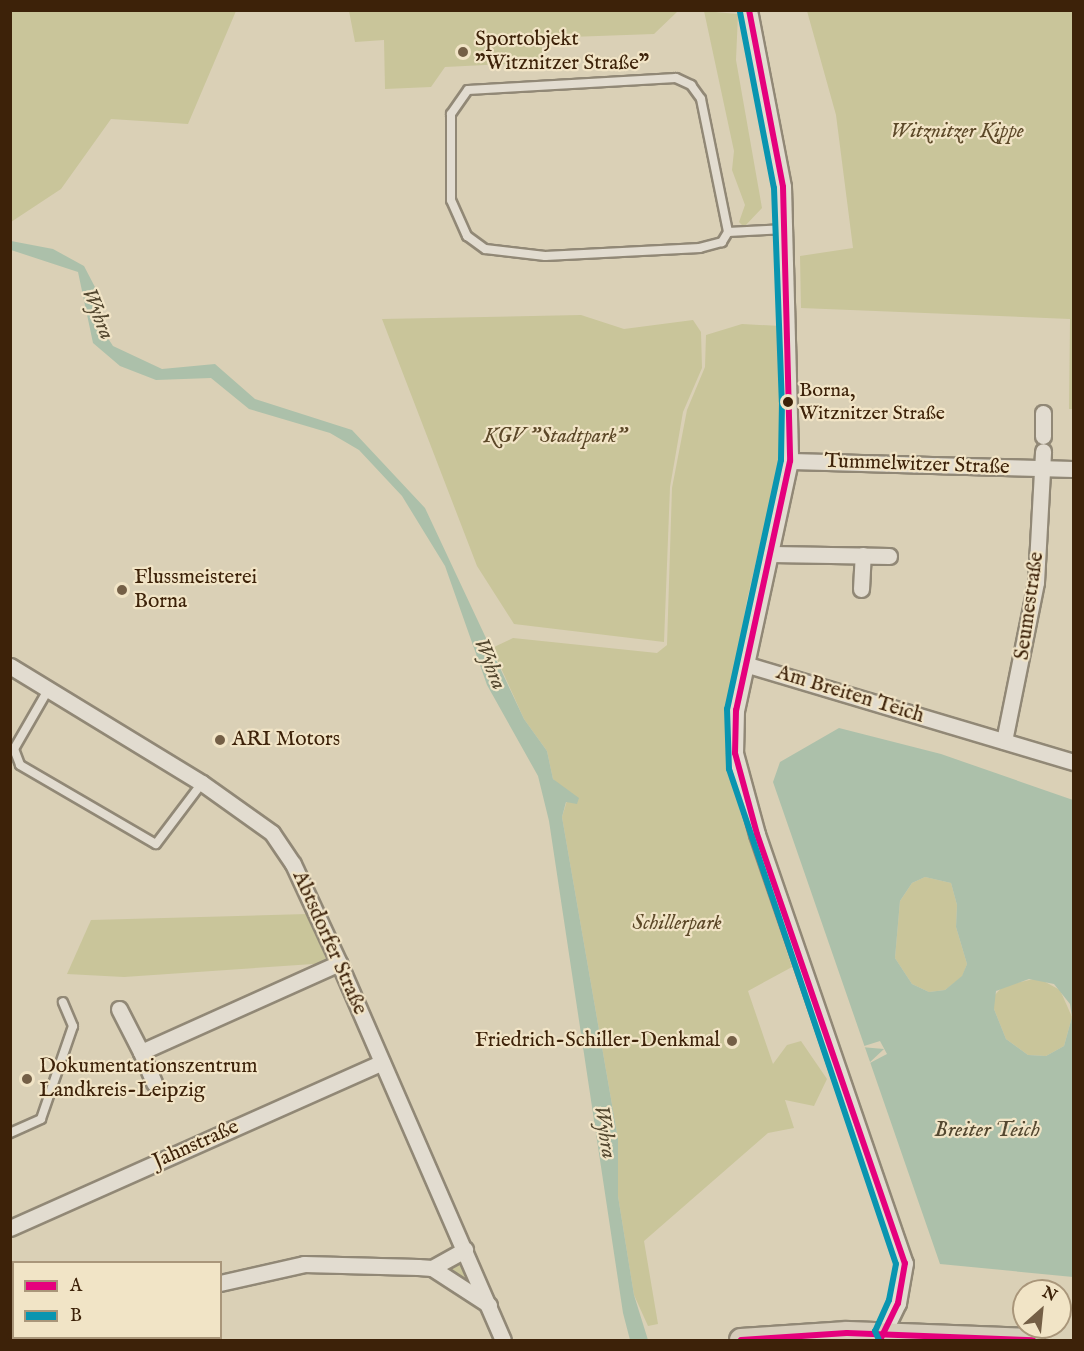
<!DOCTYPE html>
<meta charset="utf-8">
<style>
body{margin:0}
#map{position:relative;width:1084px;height:1351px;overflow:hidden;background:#dad0b6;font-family:"IM FELL English",serif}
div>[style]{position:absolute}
.green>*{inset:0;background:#c9c59a}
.water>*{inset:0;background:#acc0aa}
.pier>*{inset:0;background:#dad0b6}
.roads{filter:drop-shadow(2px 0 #918876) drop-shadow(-2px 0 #918876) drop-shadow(0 2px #918876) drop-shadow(0 -2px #918876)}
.lane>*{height:8px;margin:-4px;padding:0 4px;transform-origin:4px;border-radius:4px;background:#e2dcd0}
.street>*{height:15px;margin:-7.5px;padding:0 7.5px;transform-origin:7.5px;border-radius:7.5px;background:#e2dcd0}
.primary>*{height:22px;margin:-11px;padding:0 11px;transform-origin:11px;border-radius:11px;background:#d6cdbb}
.bus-1>*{height:6px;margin:-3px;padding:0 3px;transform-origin:3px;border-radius:3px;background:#e5007d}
.bus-2>*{height:6px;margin:-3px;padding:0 3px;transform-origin:3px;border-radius:3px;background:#0995b0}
.dots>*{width:16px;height:16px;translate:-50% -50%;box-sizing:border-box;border:3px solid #f1e4c6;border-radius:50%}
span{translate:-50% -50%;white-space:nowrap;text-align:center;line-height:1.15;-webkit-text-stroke:4.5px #f1e4c6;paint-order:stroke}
.bus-label{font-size:20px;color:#3d2209}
.left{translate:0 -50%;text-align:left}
.poi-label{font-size:21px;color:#3d2209}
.right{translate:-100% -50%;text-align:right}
.park-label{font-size:21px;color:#5c4828;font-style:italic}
.street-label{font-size:21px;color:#3d2209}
.water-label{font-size:22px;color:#544830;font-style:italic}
.frame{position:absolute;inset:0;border:12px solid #3d2209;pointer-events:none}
.legend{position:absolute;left:12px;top:1261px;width:210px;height:78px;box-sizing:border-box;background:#f1e4c6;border:2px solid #a9967a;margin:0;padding:8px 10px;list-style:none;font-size:18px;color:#3d2209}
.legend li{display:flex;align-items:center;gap:12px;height:30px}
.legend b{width:30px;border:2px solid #a9967a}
.north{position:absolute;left:1012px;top:1279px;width:60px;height:60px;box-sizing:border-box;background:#f1e4c6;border:2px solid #a9967a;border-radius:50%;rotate:27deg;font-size:16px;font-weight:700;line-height:24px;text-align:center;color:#3d2209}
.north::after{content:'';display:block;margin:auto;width:21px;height:27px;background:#745f46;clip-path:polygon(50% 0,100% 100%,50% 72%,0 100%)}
</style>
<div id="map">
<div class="green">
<i style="clip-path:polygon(11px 10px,236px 10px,236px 11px,188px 124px,111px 119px,61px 189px,11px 222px)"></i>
<i style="clip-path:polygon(349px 11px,349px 10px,678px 11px,654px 34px,542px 38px,542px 62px,445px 67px,431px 87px,385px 89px,384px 40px,355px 42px)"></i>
<i style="clip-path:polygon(704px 11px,738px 14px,736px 60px,762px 208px,744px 227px,739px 222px,745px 205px,732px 170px,734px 151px)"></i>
<i style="clip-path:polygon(807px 11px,1073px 11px,1073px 409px,1069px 409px,1070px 319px,801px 308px,800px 256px,853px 248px,836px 115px)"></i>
<i style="clip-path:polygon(581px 315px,624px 329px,693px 320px,701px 332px,702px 368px,683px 412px,670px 487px,664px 642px,514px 624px,477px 566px,382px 319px)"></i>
<i style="clip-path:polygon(742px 324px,781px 326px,785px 437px,747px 600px,727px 720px,740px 811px,792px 967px,748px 991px,773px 1064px,787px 1045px,801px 1041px,827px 1079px,814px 1106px,785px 1100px,794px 1128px,768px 1133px,644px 1241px,658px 1324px,648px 1326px,634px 1295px,618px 1196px,618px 1139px,562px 817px,569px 794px,553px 779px,547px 751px,524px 719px,492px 648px,513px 638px,657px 653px,667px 645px,672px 488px,687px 410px,705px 367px,706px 335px)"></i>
<i style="clip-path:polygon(925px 877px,951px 883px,957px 905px,956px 927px,967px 964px,962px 977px,945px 990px,929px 992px,912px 984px,895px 958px,900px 901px,912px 883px)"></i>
<i style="clip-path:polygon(307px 914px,328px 963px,124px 977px,67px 974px,91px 920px)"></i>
<i style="clip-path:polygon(1038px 978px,1060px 990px,1072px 1017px,1064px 1046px,1046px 1056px,1028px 1055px,1006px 1039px,994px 1009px,994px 996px,1003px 986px)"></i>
<i style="clip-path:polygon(461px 1262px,469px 1281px,468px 1284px,444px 1268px)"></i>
</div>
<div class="water">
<i style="clip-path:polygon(11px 241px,53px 249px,84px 266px,96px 289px,100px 326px,113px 346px,162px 369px,215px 364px,255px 399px,352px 430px,425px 508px,524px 719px,547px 751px,553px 779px,579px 798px,577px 804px,566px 802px,562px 817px,618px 1139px,618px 1196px,634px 1295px,648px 1340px,630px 1340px,623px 1313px,549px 821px,538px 776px,487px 685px,445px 566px,402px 496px,359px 450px,330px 433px,249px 409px,211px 378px,156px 380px,120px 366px,93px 343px,78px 272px,11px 250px)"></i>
<i style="clip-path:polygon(evenodd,839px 728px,941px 754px,1073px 800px,1073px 1277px,940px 1264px,773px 782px,780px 762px,839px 728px,925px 877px,951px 883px,957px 905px,956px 927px,967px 964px,962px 976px,945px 990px,929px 992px,912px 984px,895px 958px,900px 901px,912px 883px,925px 877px,839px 728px,1029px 979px,1054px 984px,1070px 1004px,1072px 1017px,1064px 1046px,1046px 1056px,1028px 1055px,1006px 1039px,994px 1009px,996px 991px,1029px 979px)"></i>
</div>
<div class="pier">
<i style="clip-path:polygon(880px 1041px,887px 1054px,868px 1064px,884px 1049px,861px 1047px)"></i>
</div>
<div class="roads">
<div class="lane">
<i style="left:728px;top:232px;width:12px;rotate:121deg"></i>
<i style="left:722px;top:242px;width:23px;rotate:165deg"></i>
<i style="left:700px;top:248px;width:155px;rotate:177deg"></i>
<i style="left:545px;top:256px;width:60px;rotate:-173.3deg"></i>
<i style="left:485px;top:249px;width:22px;rotate:-144deg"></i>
<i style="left:467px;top:236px;width:39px;rotate:-114deg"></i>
<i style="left:451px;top:200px;width:86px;rotate:-90deg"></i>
<i style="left:451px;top:114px;width:29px;rotate:-55deg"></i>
<i style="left:468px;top:90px;width:208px;rotate:-3.3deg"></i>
<i style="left:676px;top:78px;width:17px;rotate:25deg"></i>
<i style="left:691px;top:85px;width:17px;rotate:54deg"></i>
<i style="left:701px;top:99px;width:136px;rotate:78.5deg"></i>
<i style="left:728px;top:232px;width:58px;rotate:-3deg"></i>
<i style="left:48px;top:690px;width:68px;rotate:120deg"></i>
<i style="left:14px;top:749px;width:17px;rotate:69deg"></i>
<i style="left:20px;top:765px;width:157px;rotate:30.2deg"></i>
<i style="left:156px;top:844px;width:76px;rotate:-53deg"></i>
<i style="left:10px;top:1133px;width:34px;rotate:-24deg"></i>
<i style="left:41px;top:1119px;width:98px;rotate:-71deg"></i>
<i style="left:73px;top:1026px;width:26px;rotate:-113deg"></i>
</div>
<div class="street">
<i style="left:749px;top:10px;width:180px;rotate:79.1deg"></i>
<i style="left:783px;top:187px;width:274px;rotate:88.5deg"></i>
<i style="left:790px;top:461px;width:255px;rotate:102.2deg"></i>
<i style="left:736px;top:710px;width:43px;rotate:91.3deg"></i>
<i style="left:735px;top:753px;width:84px;rotate:74.8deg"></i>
<i style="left:757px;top:834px;width:454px;rotate:71deg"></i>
<i style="left:905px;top:1263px;width:41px;rotate:99.9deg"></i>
<i style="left:898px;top:1303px;width:41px;rotate:115.9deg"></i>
<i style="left:1043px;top:436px;width:23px;rotate:-90deg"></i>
<i style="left:790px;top:461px;width:284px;rotate:1.6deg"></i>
<i style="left:772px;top:554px;width:117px;rotate:1deg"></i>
<i style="left:861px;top:589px;width:34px;rotate:-87deg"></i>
<i style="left:748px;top:665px;width:340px;rotate:16.6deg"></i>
<i style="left:10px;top:666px;width:225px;rotate:31.4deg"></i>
<i style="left:202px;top:783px;width:86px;rotate:35.5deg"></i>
<i style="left:272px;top:833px;width:37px;rotate:56deg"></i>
<i style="left:293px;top:864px;width:109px;rotate:65.1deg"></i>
<i style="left:339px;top:963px;width:411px;rotate:66.5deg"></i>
<i style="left:1004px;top:741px;width:162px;rotate:-78.6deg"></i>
<i style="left:1036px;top:582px;width:131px;rotate:-86.9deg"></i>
<i style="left:119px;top:1009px;width:48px;rotate:62.9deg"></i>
<i style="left:141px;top:1052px;width:217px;rotate:-24.2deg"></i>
<i style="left:141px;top:1052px;width:34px;rotate:67deg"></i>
<i style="left:10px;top:1228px;width:407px;rotate:-24deg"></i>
<i style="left:432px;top:1268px;width:38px;rotate:-29deg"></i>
<i style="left:220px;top:1283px;width:86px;rotate:-12.7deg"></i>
<i style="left:304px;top:1264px;width:114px;rotate:1.5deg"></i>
<i style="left:418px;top:1267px;width:14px;rotate:4deg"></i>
<i style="left:432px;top:1268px;width:68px;rotate:33deg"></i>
<i style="left:90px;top:1340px;width:6px;rotate:-18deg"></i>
</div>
<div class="primary">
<i style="left:741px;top:1340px;width:106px;rotate:-3.8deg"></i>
<i style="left:847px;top:1333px;width:186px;rotate:2.2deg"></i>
</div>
</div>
<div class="bus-1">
<i style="left:749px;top:10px;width:180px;rotate:79.1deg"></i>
<i style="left:783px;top:187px;width:274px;rotate:88.5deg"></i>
<i style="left:790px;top:461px;width:255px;rotate:102.2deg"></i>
<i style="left:736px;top:710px;width:43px;rotate:91.3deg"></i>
<i style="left:735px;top:753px;width:84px;rotate:74.8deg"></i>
<i style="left:757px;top:834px;width:454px;rotate:71deg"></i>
<i style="left:905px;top:1263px;width:41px;rotate:99.9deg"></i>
<i style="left:898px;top:1303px;width:41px;rotate:115.9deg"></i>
<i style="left:741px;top:1340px;width:106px;rotate:-3.8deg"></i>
<i style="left:847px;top:1333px;width:186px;rotate:2.2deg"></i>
</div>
<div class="bus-2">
<i style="left:740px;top:12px;width:179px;rotate:79.1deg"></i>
<i style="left:774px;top:188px;width:214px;rotate:87.9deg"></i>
<i style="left:782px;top:402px;width:58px;rotate:91deg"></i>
<i style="left:781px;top:460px;width:255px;rotate:102.2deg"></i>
<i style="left:727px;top:709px;width:60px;rotate:88.1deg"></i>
<i style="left:729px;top:769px;width:522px;rotate:71.36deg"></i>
<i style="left:896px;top:1264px;width:37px;rotate:101deg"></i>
<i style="left:889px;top:1300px;width:34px;rotate:114deg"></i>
<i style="left:875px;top:1331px;width:10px;rotate:66deg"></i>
</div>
<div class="dots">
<i style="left:463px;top:52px;background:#745f46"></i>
<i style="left:788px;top:402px;background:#3d2209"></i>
<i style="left:122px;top:590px;background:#745f46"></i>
<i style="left:220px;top:740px;background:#745f46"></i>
<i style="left:732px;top:1041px;background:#745f46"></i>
<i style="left:27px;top:1079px;background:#745f46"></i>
</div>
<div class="bus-label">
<span class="left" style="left:799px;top:402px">Borna,<br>Witznitzer Straße</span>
</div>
<div class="poi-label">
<span class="left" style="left:475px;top:52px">Sportobjekt<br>"Witznitzer Straße"</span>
<span class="left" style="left:134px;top:590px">Flussmeisterei<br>Borna</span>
<span class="left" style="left:232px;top:740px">ARI Motors</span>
<span class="right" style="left:720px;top:1041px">Friedrich-Schiller-Denkmal</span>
<span class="left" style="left:39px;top:1079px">Dokumentationszentrum<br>Landkreis-Leipzig</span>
</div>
<div class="park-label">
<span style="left:957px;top:132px">Witznitzer Kippe</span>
<span style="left:555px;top:437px">KGV "Stadtpark"</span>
<span style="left:677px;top:924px">Schillerpark</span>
</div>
<div class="street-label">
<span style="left:917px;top:465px;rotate:2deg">Tummelwitzer Straße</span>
<span style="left:1030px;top:606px;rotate:-82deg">Seumestraße</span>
<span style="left:850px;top:695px;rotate:17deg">Am Breiten Teich</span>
<span style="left:329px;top:943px;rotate:66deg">Abtsdorfer Straße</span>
<span style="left:196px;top:1145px;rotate:-24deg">Jahnstraße</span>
</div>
<div class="water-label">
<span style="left:97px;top:314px;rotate:68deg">Wyhra</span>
<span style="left:489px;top:664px;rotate:68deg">Wyhra</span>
<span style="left:987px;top:1131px">Breiter Teich</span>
<span style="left:604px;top:1132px;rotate:81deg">Wyhra</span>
</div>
<div class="frame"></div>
<ul class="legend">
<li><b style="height:8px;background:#e5007d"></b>A</li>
<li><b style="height:8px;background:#0995b0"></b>B</li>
</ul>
<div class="north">N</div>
</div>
